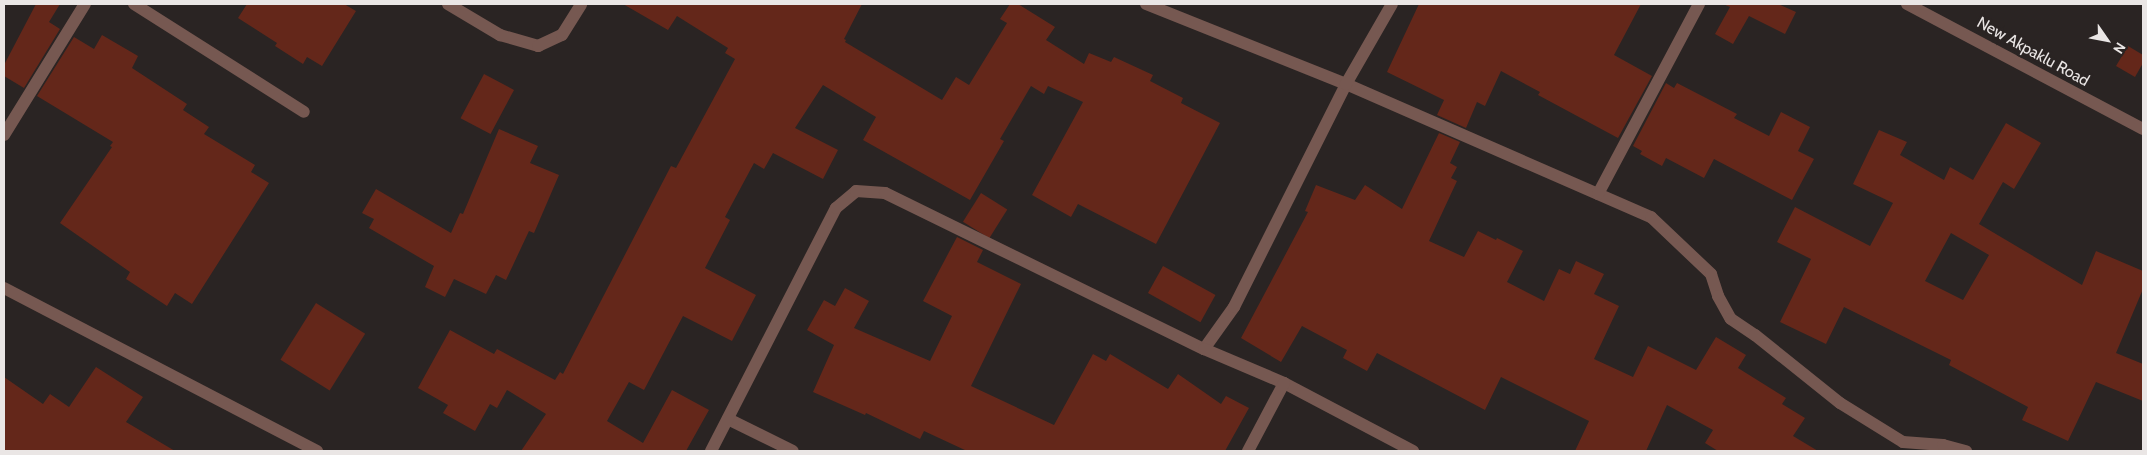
<!DOCTYPE html>
<style>
body{margin:0}
#map{position:relative;width:2147px;height:455px;overflow:hidden;background:#2a2423;font-family:Cabin,sans-serif}
div>[style]{position:absolute}
.building>*{inset:0;background:#64271a;transform-origin:0 0}
.minor>*{height:12px;margin:-6px;padding:0 6px;transform-origin:6px;border-radius:6px;background:#765851}
span{translate:-50% -50%;white-space:nowrap;text-align:center;line-height:1.15;-webkit-text-stroke:4.5px #2a2423;paint-order:stroke}
.street-label{font-size:16px;color:#eae6e5}
.frame{position:absolute;inset:0;border:5px solid #eae6e5;pointer-events:none}
.north{position:absolute;left:2082px;top:15px;width:50px;height:50px;-webkit-text-stroke:4px #2a2423;paint-order:stroke;rotate:123deg;font-size:14px;font-weight:700;line-height:20px;text-align:center;color:#eae6e5}
.north::after{content:'';display:block;margin:auto;width:18px;height:22px;background:#eae6e5;clip-path:polygon(50% 0,100% 100%,50% 72%,0 100%)}
</style>
<div id="map">
<div class="building">
<i style="clip-path:polygon(36px 4px,60px 4px,49px 22px,60px 29px,24px 88px,4px 76px,4px 65px)"></i>
<i style="clip-path:polygon(247px 4px,344px 4px,356px 11px,322px 66px,307px 57px,303px 64px,275px 46px,277px 43px,238px 18px)"></i>
<i style="clip-path:polygon(623px 4px,862px 4px,844px 39px,846px 40px,845px 42px,942px 100px,956px 77px,969px 85px,1007px 23px,1000px 19px,1010px 4px,1018px 4px,1055px 27px,1046px 40px,1084px 64px,1089px 53px,1111px 62px,1114px 57px,1153px 75px,1150px 81px,1183px 98px,1181px 103px,1220px 123px,1156px 244px,1078px 204px,1071px 217px,1032px 195px,1083px 102px,1048px 86px,1044px 94px,1031px 86px,1000px 139px,1004px 141px,970px 200px,863px 140px,876px 117px,823px 85px,795px 128px,838px 150px,823px 179px,773px 153px,764px 169px,754px 163px,725px 217px,730px 220px,705px 268px,756px 295px,732px 341px,683px 316px,644px 390px,629px 382px,607px 421px,643px 443px,672px 390px,709px 410px,686px 451px,521px 451px,546px 414px,507px 390px,497px 408px,490px 404px,475px 431px,443px 413px,448px 405px,418px 388px,450px 330px,494px 354px,497px 349px,555px 380px,560px 372px,563px 374px,671px 166px,676px 168px,735px 59px,725px 53px,728px 48px,677px 16px,668px 30px)"></i>
<i style="clip-path:polygon(1419px 4px,1641px 4px,1614px 55px,1652px 76px,1618px 138px,1538px 95px,1540px 92px,1501px 71px,1485px 106px,1477px 102px,1466px 128px,1437px 115px,1444px 100px,1387px 72px)"></i>
<i style="clip-path:polygon(1723px 4px,1778px 4px,1796px 12px,1785px 34px,1749px 16px,1733px 44px,1715px 34px,1730px 7px)"></i>
<i style="clip-path:polygon(102px 35px,138px 56px,132px 68px,187px 104px,183px 110px,209px 127px,204px 134px,255px 165px,251px 172px,269px 183px,192px 304px,175px 293px,167px 306px,126px 279px,130px 272px,60px 223px,112px 147px,110px 146px,113px 142px,37px 96px,74px 37px,94px 49px)"></i>
<i style="clip-path:polygon(2128px 46px,2143px 55px,2143px 63px,2135px 77px,2116px 66px)"></i>
<i style="left:484px;top:74px;width:34px;height:50px;rotate:28deg"></i>
<i style="clip-path:polygon(1666px 83px,1674px 88px,1677px 83px,1737px 114px,1734px 118px,1769px 136px,1781px 112px,1810px 127px,1798px 151px,1814px 159px,1792px 200px,1714px 159px,1704px 178px,1666px 158px,1662px 166px,1640px 154px,1642px 151px,1633px 146px)"></i>
<i style="clip-path:polygon(evenodd,2006px 123px,2041px 143px,2014px 189px,2003px 182px,1979px 224px,2082px 285px,2096px 251px,2143px 271px,2143px 289px,2116px 353px,2143px 364px,2143px 401px,2096px 382px,2068px 441px,2022px 420px,2028px 407px,1949px 365px,1951px 360px,1844px 307px,1826px 344px,1780px 322px,1811px 259px,1777px 242px,1795px 207px,1870px 246px,1893px 203px,1853px 184px,1879px 130px,1907px 142px,1900px 155px,1944px 180px,1950px 167px,1973px 180px,2006px 123px,1951px 233px,1989px 255px,1963px 300px,1925px 281px,1951px 233px)"></i>
<i style="clip-path:polygon(499px 129px,538px 146px,530px 163px,559px 175px,534px 233px,529px 231px,506px 280px,496px 275px,486px 294px,454px 279px,445px 297px,425px 287px,434px 266px,369px 228px,374px 219px,362px 213px,376px 189px,451px 233px,460px 213px,463px 214px)"></i>
<i style="clip-path:polygon(1439px 133px,1460px 142px,1450px 163px,1457px 167px,1451px 178px,1457px 181px,1429px 241px,1464px 257px,1478px 231px,1496px 240px,1497px 238px,1523px 251px,1507px 282px,1544px 301px,1559px 269px,1570px 274px,1576px 261px,1604px 274px,1594px 294px,1619px 306px,1594px 359px,1633px 377px,1648px 346px,1696px 370px,1716px 337px,1746px 355px,1738px 368px,1786px 398px,1782px 404px,1805px 418px,1793px 436px,1818px 451px,1718px 451px,1705px 443px,1713px 430px,1667px 405px,1646px 451px,1575px 451px,1589px 421px,1501px 377px,1485px 410px,1377px 353px,1367px 371px,1343px 358px,1347px 350px,1302px 326px,1281px 362px,1241px 338px,1308px 212px,1305px 211px,1316px 185px,1355px 200px,1365px 185px,1402px 209px)"></i>
<i style="left:981px;top:193px;width:31px;height:34px;rotate:32deg"></i>
<i style="clip-path:polygon(957px 237px,983px 250px,977px 262px,1021px 284px,971px 386px,1054px 425px,1093px 354px,1106px 361px,1110px 354px,1168px 389px,1178px 374px,1221px 404px,1226px 396px,1249px 408px,1225px 451px,967px 451px,924px 431px,920px 439px,866px 413px,865px 415px,813px 392px,834px 345px,807px 330px,824px 300px,835px 306px,845px 288px,869px 301px,854px 328px,930px 361px,952px 316px,923px 301px)"></i>
<i style="left:1163px;top:266px;width:60px;height:31px;rotate:29deg"></i>
<i style="left:316px;top:303px;width:58px;height:67px;rotate:32deg"></i>
<i style="clip-path:polygon(96px 367px,143px 397px,126px 422px,175px 451px,4px 451px,4px 377px,43px 404px,50px 394px,69px 407px)"></i>
</div>
<div class="minor">
<i style="left:134px;top:4px;width:201px;rotate:32.4deg"></i>
<i style="left:448px;top:4px;width:61px;rotate:30.8deg"></i>
<i style="left:500px;top:35px;width:40px;rotate:16deg"></i>
<i style="left:538px;top:46px;width:26px;rotate:-25deg"></i>
<i style="left:562px;top:35px;width:36px;rotate:-58deg"></i>
<i style="left:1146px;top:4px;width:215px;rotate:21.8deg"></i>
<i style="left:1346px;top:84px;width:333px;rotate:23.6deg"></i>
<i style="left:1651px;top:217px;width:83px;rotate:43.5deg"></i>
<i style="left:1711px;top:274px;width:23px;rotate:72deg"></i>
<i style="left:1718px;top:296px;width:26px;rotate:61deg"></i>
<i style="left:1731px;top:319px;width:29px;rotate:34deg"></i>
<i style="left:1755px;top:335px;width:109px;rotate:38.7deg"></i>
<i style="left:1840px;top:403px;width:74px;rotate:31.8deg"></i>
<i style="left:1903px;top:442px;width:40px;rotate:4.3deg"></i>
<i style="left:1943px;top:445px;width:24px;rotate:15deg"></i>
<i style="left:1907px;top:4px;width:267px;rotate:27.9deg"></i>
<i style="left:4px;top:135px;width:154px;rotate:-58.3deg"></i>
<i style="left:1598px;top:194px;width:215px;rotate:-62deg"></i>
<i style="left:4px;top:288px;width:353px;rotate:27.5deg"></i>
<i style="left:1204px;top:349px;width:52px;rotate:-54.5deg"></i>
<i style="left:1234px;top:307px;width:250px;rotate:-63.3deg"></i>
<i style="left:1346px;top:84px;width:92px;rotate:-60.1deg"></i>
<i style="left:728px;top:419px;width:72px;rotate:26.2deg"></i>
<i style="left:711px;top:451px;width:273px;rotate:-62.8deg"></i>
<i style="left:836px;top:208px;width:26px;rotate:-40deg"></i>
<i style="left:856px;top:191px;width:29px;rotate:4deg"></i>
<i style="left:885px;top:193px;width:355px;rotate:26.1deg"></i>
<i style="left:1204px;top:349px;width:87px;rotate:23deg"></i>
<i style="left:1284px;top:383px;width:146px;rotate:27.8deg"></i>
<i style="left:1248px;top:451px;width:77px;rotate:-62.1deg"></i>
</div>
<div class="street-label">
<span style="left:2033px;top:52px;rotate:29deg">New Akpaklu Road</span>
</div>
<div class="frame"></div>
<div class="north">N</div>
</div>
